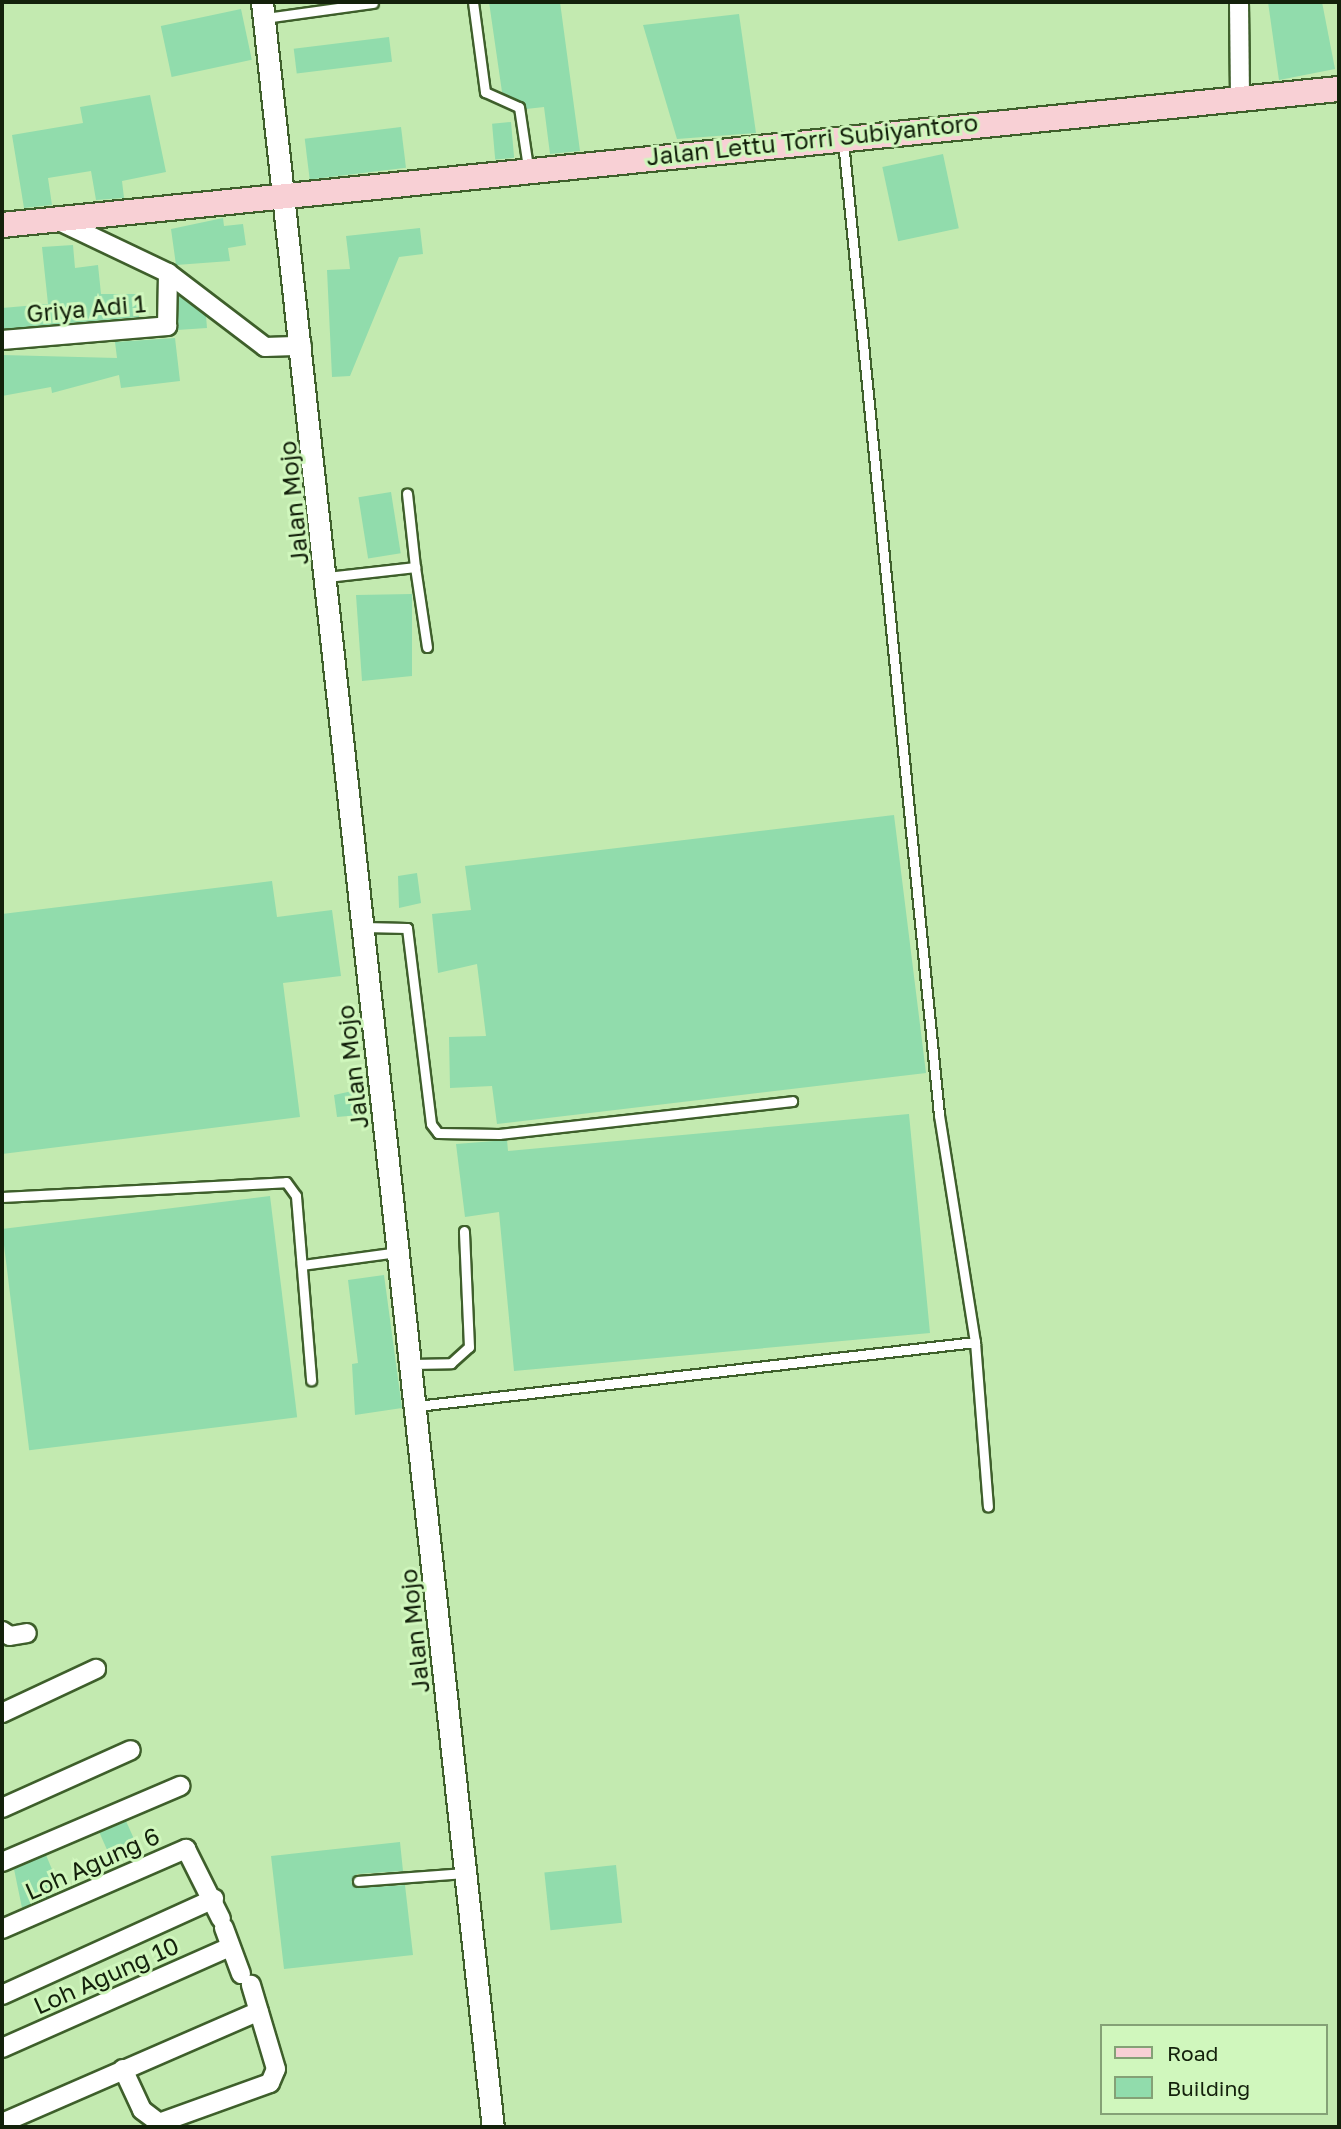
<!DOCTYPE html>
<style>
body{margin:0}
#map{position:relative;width:1341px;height:2129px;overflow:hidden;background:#c3eab0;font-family:"Golos Text",sans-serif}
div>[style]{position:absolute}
.building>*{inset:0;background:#91dcac;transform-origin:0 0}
.roads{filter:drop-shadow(2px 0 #3e5f2b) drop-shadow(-2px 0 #3e5f2b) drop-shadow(0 2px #3e5f2b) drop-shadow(0 -2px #3e5f2b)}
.service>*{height:9px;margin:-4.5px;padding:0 4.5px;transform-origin:4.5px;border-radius:4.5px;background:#fff}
.minor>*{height:18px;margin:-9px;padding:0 9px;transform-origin:9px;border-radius:9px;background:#fff}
.tertiary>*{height:21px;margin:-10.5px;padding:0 10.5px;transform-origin:10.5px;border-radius:10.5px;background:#fff}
.secondary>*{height:24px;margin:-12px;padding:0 12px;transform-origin:12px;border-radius:12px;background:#f8d0d5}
span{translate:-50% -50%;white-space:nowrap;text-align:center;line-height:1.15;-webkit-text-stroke:6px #d0f7bd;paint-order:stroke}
.street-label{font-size:24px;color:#13210b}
.frame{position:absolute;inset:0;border:4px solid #13210b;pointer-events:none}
.legend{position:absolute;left:1100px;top:2024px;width:228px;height:91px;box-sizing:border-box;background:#d0f7bd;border:2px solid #84a176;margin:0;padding:9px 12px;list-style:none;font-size:21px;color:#13210b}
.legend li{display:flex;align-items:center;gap:14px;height:35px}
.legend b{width:35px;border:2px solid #84a176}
</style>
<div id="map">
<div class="building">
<i style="clip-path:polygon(489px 2px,560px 2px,580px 151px,550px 154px,544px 107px,526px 109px,502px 92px)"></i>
<i style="clip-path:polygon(1268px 2px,1322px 2px,1335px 69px,1279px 80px)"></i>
<i style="left:241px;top:9px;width:52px;height:82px;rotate:78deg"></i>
<i style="clip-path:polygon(739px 14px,756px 133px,677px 139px,643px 25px)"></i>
<i style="left:389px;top:37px;width:25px;height:96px;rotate:83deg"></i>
<i style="clip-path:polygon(150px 95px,166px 172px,122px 181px,124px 198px,96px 200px,91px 171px,48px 178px,52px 205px,24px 208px,12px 135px,83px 123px,80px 107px)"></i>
<i style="left:511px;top:122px;width:36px;height:19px;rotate:85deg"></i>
<i style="left:401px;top:127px;width:41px;height:97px;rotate:83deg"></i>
<i style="left:943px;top:154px;width:76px;height:62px;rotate:78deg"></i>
<i style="clip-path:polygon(223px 218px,224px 226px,243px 224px,246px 245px,228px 248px,230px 261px,176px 265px,171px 229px)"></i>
<i style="clip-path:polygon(420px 228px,423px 254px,399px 257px,350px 376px,332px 377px,327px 270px,350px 269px,346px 236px)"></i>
<i style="clip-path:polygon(73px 245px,75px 268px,98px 265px,101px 294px,138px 294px,139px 317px,2px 329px,2px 308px,48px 304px,42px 247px)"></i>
<i style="clip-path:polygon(179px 296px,206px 316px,207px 328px,177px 330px)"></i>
<i style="clip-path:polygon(175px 338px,180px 381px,121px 388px,119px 375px,52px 393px,51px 387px,2px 396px,2px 355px,117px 358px,115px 342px)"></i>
<i style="left:391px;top:492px;width:62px;height:33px;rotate:81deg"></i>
<i style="clip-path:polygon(412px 594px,412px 676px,362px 681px,356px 595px)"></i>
<i style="clip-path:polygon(894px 815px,926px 1073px,497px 1124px,492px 1086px,450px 1088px,449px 1037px,486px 1036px,477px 964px,438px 973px,432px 914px,471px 910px,465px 866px)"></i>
<i style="clip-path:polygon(417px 873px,421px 903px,399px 908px,398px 876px)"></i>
<i style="clip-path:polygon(272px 881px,277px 917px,332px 910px,341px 976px,283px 983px,300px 1117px,2px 1154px,2px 914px)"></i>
<i style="clip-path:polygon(357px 1090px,359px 1115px,337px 1117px,334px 1095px)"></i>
<i style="clip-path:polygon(909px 1114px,930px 1333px,514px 1371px,499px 1212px,465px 1217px,456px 1144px,507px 1140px,508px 1151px)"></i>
<i style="left:270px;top:1196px;width:223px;height:270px;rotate:83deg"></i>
<i style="clip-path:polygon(384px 1275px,402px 1408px,355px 1415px,352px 1364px,358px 1363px,348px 1280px)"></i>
<i style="left:126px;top:1821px;width:22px;height:29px;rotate:66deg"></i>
<i style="clip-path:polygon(400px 1842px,403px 1871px,357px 1874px,351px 1882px,359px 1888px,405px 1885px,413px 1955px,284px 1969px,271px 1856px)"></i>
<i style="clip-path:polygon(46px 1855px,56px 1879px,49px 1882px,53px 1894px,22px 1908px,14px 1869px)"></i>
<i style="left:616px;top:1865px;width:58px;height:72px;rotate:84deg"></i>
</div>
<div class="roads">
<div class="service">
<i style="left:473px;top:2px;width:91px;rotate:82.4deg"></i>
<i style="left:485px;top:92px;width:37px;rotate:24deg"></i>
<i style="left:519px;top:107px;width:61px;rotate:81.5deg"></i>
<i style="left:265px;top:18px;width:109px;rotate:-7.9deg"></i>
<i style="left:843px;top:141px;width:979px;rotate:84.37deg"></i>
<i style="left:939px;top:1115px;width:230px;rotate:81deg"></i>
<i style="left:975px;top:1342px;width:165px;rotate:85.5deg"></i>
<i style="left:415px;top:567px;width:81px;rotate:81.5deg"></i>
<i style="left:327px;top:577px;width:89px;rotate:-6.5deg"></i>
<i style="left:415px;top:567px;width:74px;rotate:-96.2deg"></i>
<i style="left:364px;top:927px;width:43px;rotate:1.3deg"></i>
<i style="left:407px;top:928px;width:197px;rotate:83deg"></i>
<i style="left:431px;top:1124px;width:11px;rotate:52deg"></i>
<i style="left:438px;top:1133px;width:61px;rotate:0.9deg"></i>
<i style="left:499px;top:1134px;width:295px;rotate:-6.4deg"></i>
<i style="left:2px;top:1197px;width:284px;rotate:-3deg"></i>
<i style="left:286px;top:1182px;width:17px;rotate:54deg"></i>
<i style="left:296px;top:1196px;width:185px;rotate:85.3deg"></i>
<i style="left:302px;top:1265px;width:97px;rotate:-7.7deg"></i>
<i style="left:412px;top:1364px;width:39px;rotate:-1deg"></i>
<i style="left:451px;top:1363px;width:24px;rotate:-42deg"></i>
<i style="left:469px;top:1347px;width:116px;rotate:-92.5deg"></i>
<i style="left:417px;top:1406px;width:562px;rotate:-6.54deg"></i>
<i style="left:358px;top:1881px;width:106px;rotate:-4.3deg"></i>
</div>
<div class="minor">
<i style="left:1239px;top:2px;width:96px;rotate:89.4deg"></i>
<i style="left:59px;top:221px;width:121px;rotate:25.5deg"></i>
<i style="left:168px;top:273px;width:122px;rotate:37.3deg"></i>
<i style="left:265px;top:347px;width:37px;rotate:-2deg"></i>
<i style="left:2px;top:340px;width:166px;rotate:-4.8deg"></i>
<i style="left:167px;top:326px;width:53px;rotate:-88.9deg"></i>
<i style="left:2px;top:1631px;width:9px;rotate:32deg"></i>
<i style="left:10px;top:1636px;width:17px;rotate:-10deg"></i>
<i style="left:2px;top:1713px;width:104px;rotate:-25.1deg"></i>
<i style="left:2px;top:1808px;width:141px;rotate:-24.2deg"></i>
<i style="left:2px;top:1862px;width:194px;rotate:-23.1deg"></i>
<i style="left:224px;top:1928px;width:49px;rotate:69.7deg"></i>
<i style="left:2px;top:1929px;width:201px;rotate:-23.5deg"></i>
<i style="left:186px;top:1849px;width:78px;rotate:63.4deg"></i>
<i style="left:2px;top:1995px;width:233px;rotate:-24.4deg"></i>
<i style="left:2px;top:2048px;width:249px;rotate:-23.9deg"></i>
<i style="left:123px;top:2069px;width:45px;rotate:65.1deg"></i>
<i style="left:142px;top:2110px;width:21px;rotate:37deg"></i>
<i style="left:159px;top:2123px;width:118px;rotate:-19.8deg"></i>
<i style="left:270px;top:2083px;width:15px;rotate:-67deg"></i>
<i style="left:276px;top:2069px;width:88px;rotate:-106.6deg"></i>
<i style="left:2px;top:2123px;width:280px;rotate:-23.5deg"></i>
</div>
<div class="tertiary">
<i style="left:262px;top:2px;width:2138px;rotate:83.8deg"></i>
</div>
<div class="secondary">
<i style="left:2px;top:225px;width:1344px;rotate:-5.81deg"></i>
</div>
</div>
<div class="street-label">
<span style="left:812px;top:139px;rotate:-6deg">Jalan Lettu Torri Subiyantoro</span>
<span style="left:86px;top:308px;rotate:-5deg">Griya Adi 1</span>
<span style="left:293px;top:503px;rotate:-96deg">Jalan Mojo</span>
<span style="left:352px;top:1067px;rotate:-97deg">Jalan Mojo</span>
<span style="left:414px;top:1631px;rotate:-96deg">Jalan Mojo</span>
<span style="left:92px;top:1863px;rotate:-24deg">Loh Agung 6</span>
<span style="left:106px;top:1975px;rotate:-24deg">Loh Agung 10</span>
</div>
<div class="frame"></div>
<ul class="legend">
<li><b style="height:9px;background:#f8d0d5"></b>Road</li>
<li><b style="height:19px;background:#91dcac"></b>Building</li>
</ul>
</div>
